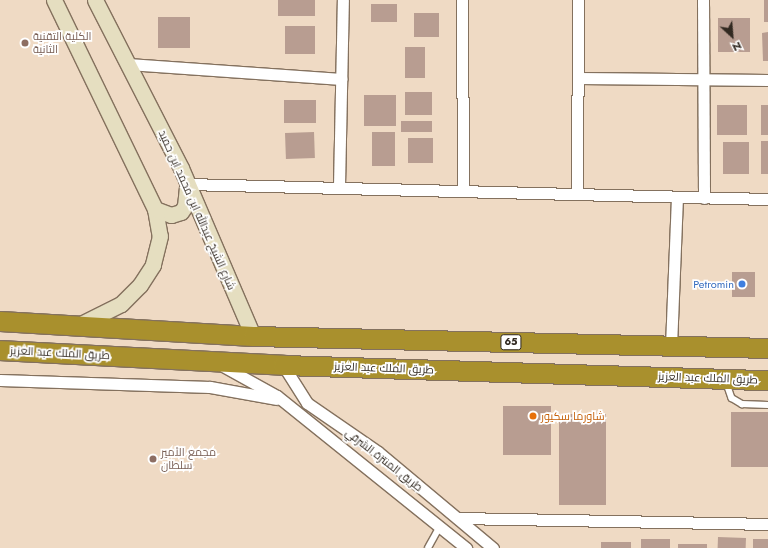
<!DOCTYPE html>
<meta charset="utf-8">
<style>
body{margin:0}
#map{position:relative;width:768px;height:548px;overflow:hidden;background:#efdac4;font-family:Jost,Cairo,sans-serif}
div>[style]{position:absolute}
.building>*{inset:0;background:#b89d91;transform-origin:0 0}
.roads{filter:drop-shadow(1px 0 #84715e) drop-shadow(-1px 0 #84715e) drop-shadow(0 1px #84715e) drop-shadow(0 -1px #84715e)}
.lane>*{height:5.5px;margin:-2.75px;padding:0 2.75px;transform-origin:2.75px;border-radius:2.75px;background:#fff}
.street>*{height:11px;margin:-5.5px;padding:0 5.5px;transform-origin:5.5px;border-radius:5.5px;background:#fff}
.secondary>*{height:15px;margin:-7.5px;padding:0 7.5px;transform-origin:7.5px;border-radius:7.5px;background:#e5dec0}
.highway>*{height:19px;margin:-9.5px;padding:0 9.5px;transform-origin:9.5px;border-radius:9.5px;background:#a9902d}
.dots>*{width:11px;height:11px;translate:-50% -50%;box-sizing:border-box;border:2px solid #fff;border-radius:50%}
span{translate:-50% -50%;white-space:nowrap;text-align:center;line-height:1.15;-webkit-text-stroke:3.5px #fff;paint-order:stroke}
.shield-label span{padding:1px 3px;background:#fff;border:1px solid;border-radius:3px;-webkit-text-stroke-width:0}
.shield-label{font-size:10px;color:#312921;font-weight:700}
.education-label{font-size:11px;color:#785e54}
.left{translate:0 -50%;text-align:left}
.street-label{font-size:11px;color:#312921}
.shop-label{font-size:11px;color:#366cbe}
.right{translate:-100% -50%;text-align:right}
.food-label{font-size:11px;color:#c56008}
.north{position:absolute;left:712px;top:16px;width:40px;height:40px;-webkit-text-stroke:3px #fff;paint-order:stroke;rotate:154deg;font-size:11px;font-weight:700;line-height:16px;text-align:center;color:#312921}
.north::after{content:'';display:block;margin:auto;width:14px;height:18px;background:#312921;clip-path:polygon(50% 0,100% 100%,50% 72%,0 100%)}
</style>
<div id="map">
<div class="building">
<i style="left:278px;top:0;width:37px;height:16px"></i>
<i style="left:764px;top:0;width:4px;height:22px"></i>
<i style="left:371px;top:4px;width:26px;height:18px"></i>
<i style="left:414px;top:13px;width:25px;height:24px"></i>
<i style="left:190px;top:17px;width:31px;height:32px;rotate:90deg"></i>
<i style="left:750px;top:18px;width:34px;height:32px;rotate:90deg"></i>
<i style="left:285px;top:26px;width:30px;height:28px"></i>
<i style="clip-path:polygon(768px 32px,768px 61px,763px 61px,762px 33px)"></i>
<i style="left:405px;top:47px;width:20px;height:31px"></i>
<i style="left:405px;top:92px;width:27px;height:23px"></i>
<i style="left:364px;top:95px;width:32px;height:31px"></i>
<i style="left:284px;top:100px;width:32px;height:23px"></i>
<i style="left:717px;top:105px;width:30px;height:30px"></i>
<i style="left:761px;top:105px;width:7px;height:30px"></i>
<i style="left:401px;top:121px;width:31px;height:11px"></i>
<i style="left:314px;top:132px;width:26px;height:29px;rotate:88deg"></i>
<i style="left:395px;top:132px;width:34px;height:23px;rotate:90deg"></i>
<i style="left:433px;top:138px;width:25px;height:25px;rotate:90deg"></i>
<i style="left:761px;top:141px;width:7px;height:33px"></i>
<i style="left:723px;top:142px;width:26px;height:32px"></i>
<i style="left:732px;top:272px;width:23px;height:25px"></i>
<i style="left:503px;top:406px;width:48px;height:49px"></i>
<i style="left:731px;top:412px;width:37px;height:55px"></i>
<i style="left:559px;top:414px;width:47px;height:91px"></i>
<i style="left:718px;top:537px;width:28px;height:11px;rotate:2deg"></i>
<i style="left:641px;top:539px;width:29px;height:9px"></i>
<i style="left:753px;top:539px;width:15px;height:9px"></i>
<i style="left:601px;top:542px;width:30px;height:6px"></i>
<i style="left:678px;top:544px;width:29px;height:4px"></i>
</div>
<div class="roads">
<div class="lane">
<i style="left:726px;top:381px;width:18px;rotate:71deg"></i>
<i style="left:732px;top:398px;width:12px;rotate:31deg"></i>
<i style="left:742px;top:404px;width:26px;rotate:2deg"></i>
<i style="left:428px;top:548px;width:25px;rotate:-61deg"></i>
</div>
<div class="street">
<i style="left:462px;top:0;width:190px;rotate:89.7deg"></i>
<i style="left:703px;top:0;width:198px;rotate:89.7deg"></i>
<i style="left:128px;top:64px;width:214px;rotate:4deg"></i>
<i style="left:578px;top:78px;width:190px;rotate:0.6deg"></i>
<i style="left:187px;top:184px;width:581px;rotate:1.48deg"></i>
<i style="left:339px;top:186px;width:186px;rotate:-88.8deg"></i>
<i style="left:577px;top:194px;width:194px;rotate:-89.7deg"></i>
<i style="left:671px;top:346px;width:149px;rotate:-87.7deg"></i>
<i style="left:221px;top:365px;width:64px;rotate:29deg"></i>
<i style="left:277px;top:396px;width:243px;rotate:38.8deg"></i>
<i style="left:283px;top:365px;width:45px;rotate:57.7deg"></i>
<i style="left:307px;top:403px;width:86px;rotate:34.6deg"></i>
<i style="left:378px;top:452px;width:150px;rotate:39.9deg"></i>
<i style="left:0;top:380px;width:210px;rotate:1.9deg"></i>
<i style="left:210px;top:387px;width:67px;rotate:10.3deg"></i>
<i style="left:458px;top:518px;width:310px;rotate:1.1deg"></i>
</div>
<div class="secondary">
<i style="left:54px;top:0;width:232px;rotate:64.2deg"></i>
<i style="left:155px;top:209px;width:27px;rotate:80deg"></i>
<i style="left:160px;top:236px;width:30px;rotate:104deg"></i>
<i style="left:153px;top:265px;width:24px;rotate:123deg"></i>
<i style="left:140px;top:285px;width:27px;rotate:135deg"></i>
<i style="left:121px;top:304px;width:47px;rotate:153.4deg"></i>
<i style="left:95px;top:0;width:189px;rotate:62.9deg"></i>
<i style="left:181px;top:168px;width:183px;rotate:66.8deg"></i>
<i style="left:155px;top:209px;width:17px;rotate:21deg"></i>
<i style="left:171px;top:215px;width:10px;rotate:-17deg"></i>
<i style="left:181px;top:212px;width:7px;rotate:-56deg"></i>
<i style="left:185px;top:206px;width:19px;rotate:-84deg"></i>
</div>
<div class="highway">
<i style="left:0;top:321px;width:253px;rotate:3.4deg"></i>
<i style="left:253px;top:336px;width:515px;rotate:1.33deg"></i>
<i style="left:0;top:350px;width:283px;rotate:3deg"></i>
<i style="left:283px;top:365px;width:485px;rotate:1.8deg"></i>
</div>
</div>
<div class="dots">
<i style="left:25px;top:43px;background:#8d6e63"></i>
<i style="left:742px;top:284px;background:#3f7fe0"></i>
<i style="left:533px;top:416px;background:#e8710a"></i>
<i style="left:153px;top:459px;background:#8d6e63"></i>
</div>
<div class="shield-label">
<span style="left:511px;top:342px">65</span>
</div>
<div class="education-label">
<span class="left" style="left:33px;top:43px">الكلية التقنية<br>الثانية</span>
<span class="left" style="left:161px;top:459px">مجمع الأمير<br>سلطان</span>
</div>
<div class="street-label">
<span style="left:197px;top:210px;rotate:66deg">شارع الشيخ عبدالله ابن محمد ابن حميد</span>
<span style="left:60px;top:353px;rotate:3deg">طريق الملك عبد العزيز</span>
<span style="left:384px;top:368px;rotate:2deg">طريق الملك عبد العزيز</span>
<span style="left:708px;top:378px;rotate:2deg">طريق الملك عبد العزيز</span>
<span style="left:384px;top:460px;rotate:38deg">طريق المنتزة الشرقي</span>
</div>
<div class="shop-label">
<span class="right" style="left:734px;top:284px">Petromin</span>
</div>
<div class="food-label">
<span class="left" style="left:541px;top:416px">شاورما سكيور</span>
</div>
<div class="north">N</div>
</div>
